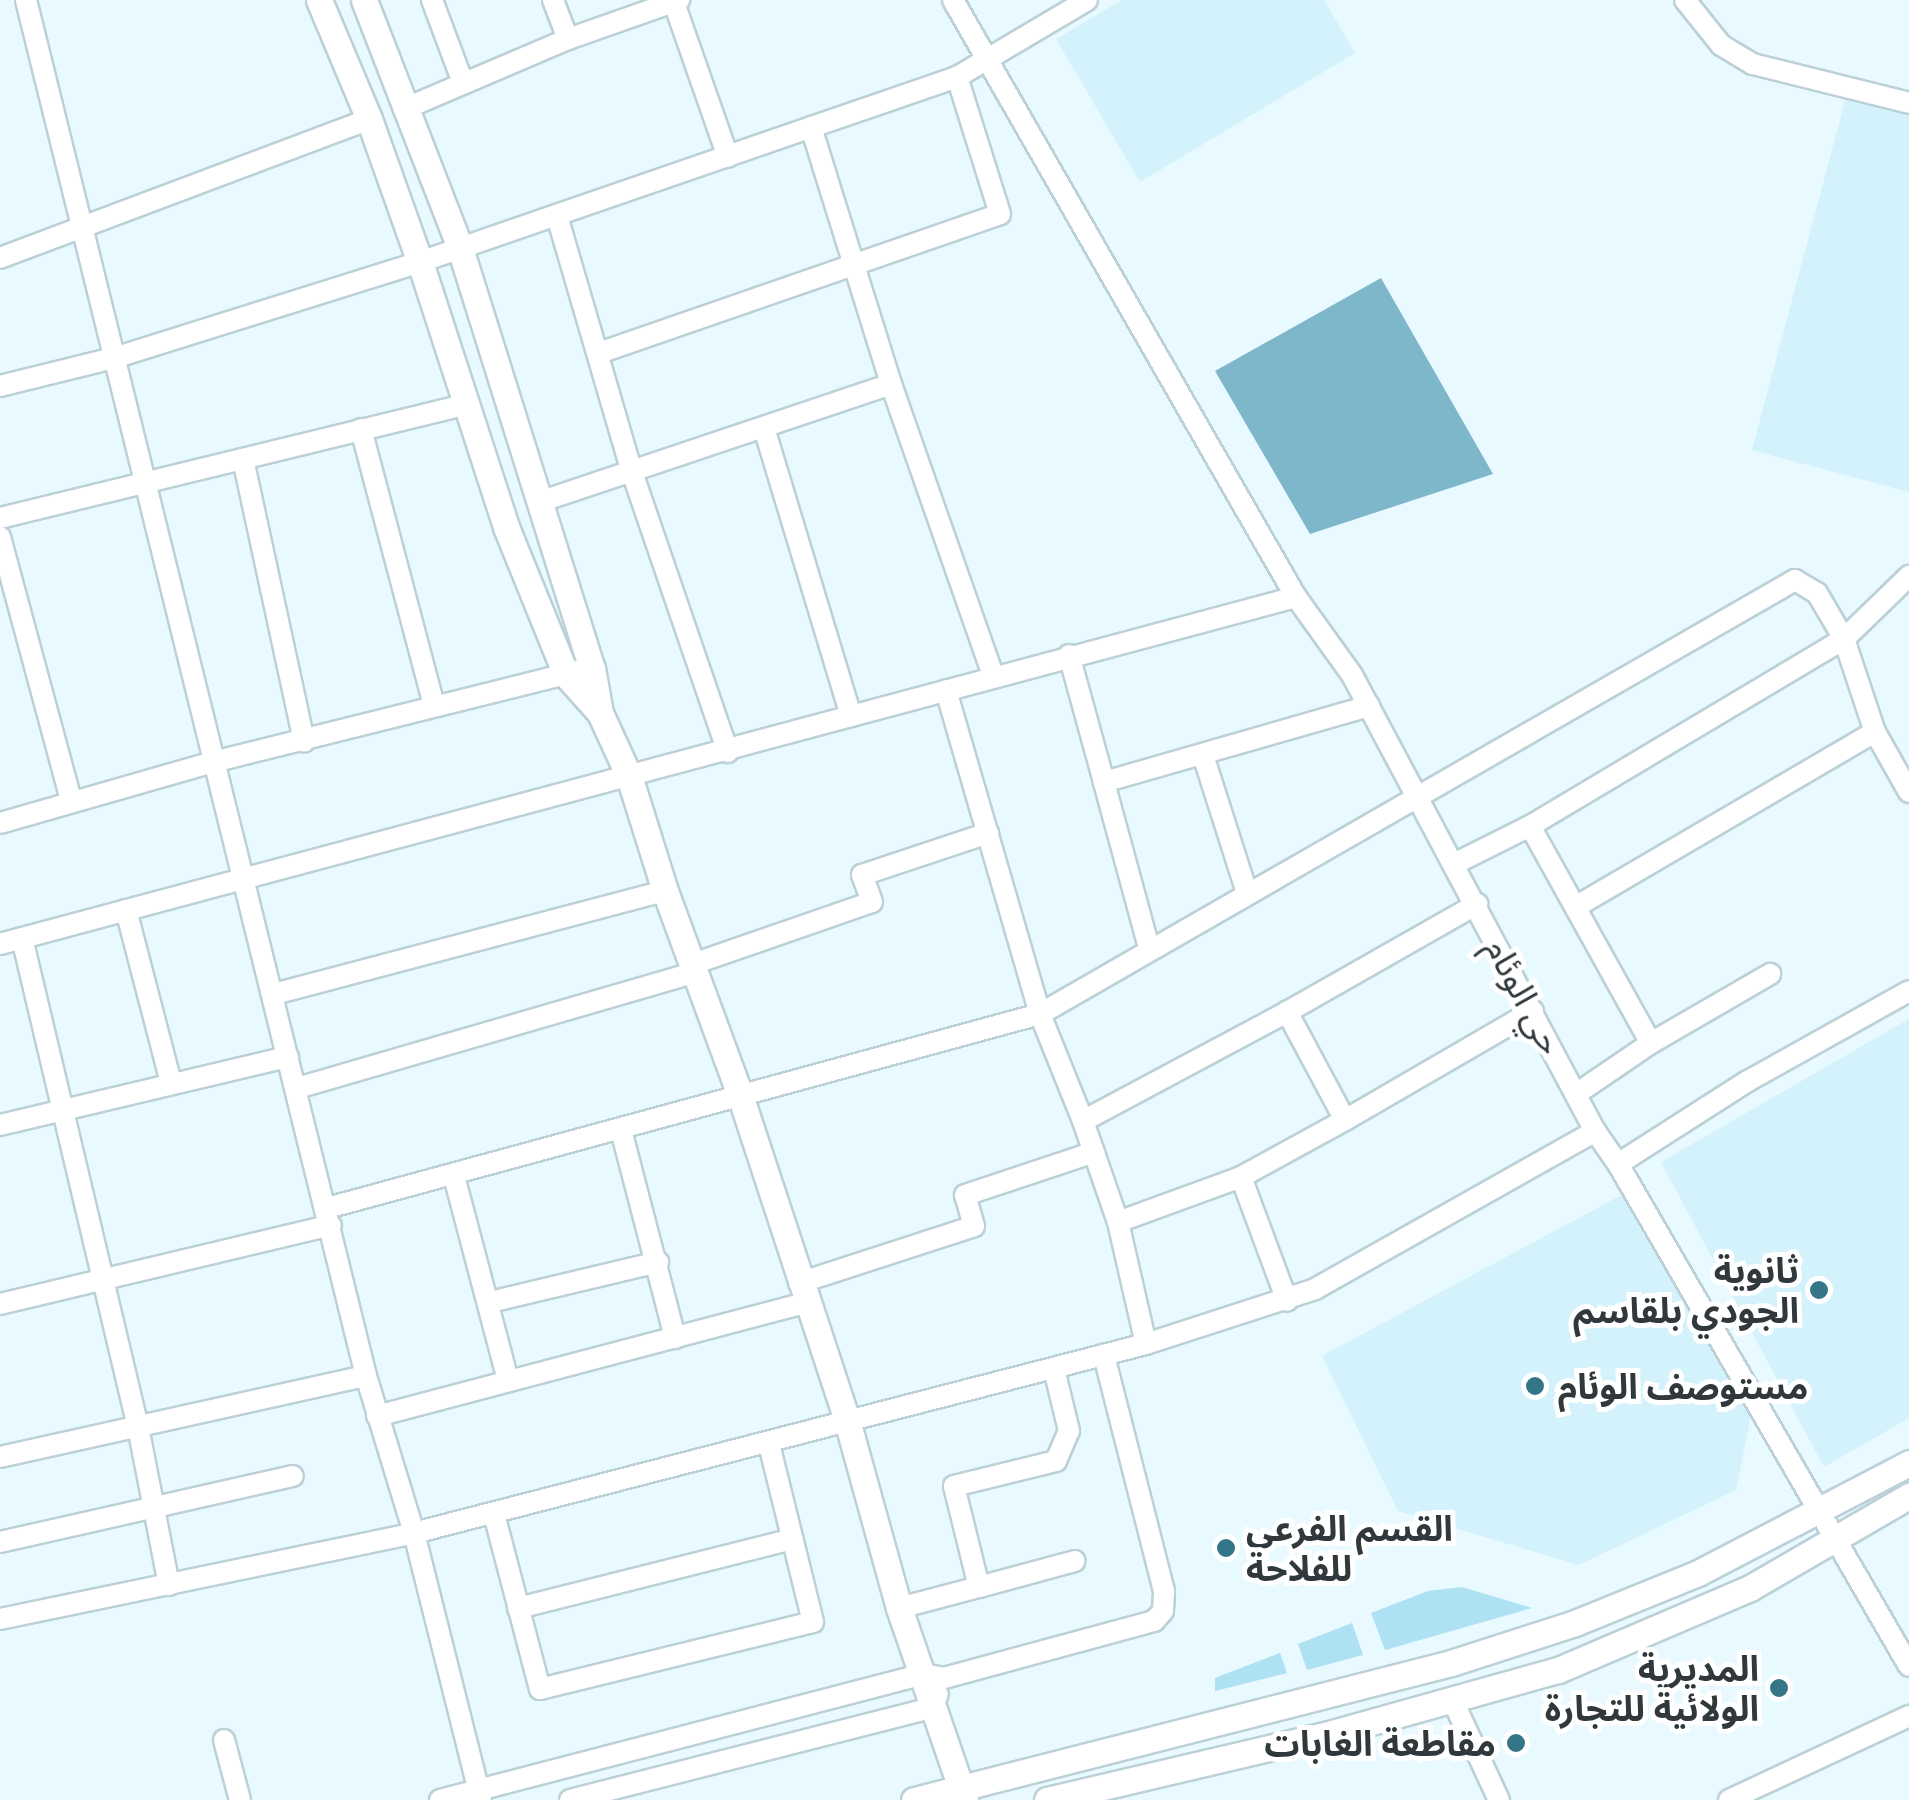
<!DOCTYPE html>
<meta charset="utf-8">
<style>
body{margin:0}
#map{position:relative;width:1909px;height:1800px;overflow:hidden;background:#e8f9ff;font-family:"Golos Text","Noto Sans Arabic",sans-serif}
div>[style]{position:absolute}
.built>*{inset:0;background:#d3f2fc}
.green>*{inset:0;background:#aee1f2}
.water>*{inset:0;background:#7eb7c9}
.roads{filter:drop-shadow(2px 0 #bbd0d7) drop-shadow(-2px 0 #bbd0d7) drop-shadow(0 2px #bbd0d7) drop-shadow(0 -2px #bbd0d7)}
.minor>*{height:20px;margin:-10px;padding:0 10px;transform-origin:10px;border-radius:10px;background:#fff}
.tertiary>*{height:25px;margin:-12.5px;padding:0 12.5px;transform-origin:12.5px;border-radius:12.5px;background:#fff}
.dots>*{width:28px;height:28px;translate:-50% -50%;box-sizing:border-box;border:5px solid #fff;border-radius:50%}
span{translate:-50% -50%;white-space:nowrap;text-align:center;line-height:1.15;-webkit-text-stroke:10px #fff;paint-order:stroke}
.street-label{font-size:35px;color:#30383b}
.poi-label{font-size:35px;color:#30383b;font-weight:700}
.right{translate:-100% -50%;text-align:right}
.left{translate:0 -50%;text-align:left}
</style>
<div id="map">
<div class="built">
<i style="clip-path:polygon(1122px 0,1324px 0,1355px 53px,1140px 182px,1056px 39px)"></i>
<i style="clip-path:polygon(1848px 90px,1909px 106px,1909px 492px,1752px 450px)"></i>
<i style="clip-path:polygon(1909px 1019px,1909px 1418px,1824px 1467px,1661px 1162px)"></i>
<i style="clip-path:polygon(1627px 1192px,1751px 1415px,1736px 1490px,1579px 1565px,1398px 1511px,1322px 1356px)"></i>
</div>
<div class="green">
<i style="clip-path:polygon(1462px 1587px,1532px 1608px,1385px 1650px,1371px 1613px,1428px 1591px)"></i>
<i style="clip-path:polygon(1352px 1623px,1363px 1655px,1307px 1670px,1298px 1644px)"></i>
<i style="clip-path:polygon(1280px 1653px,1287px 1673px,1215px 1691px,1215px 1678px)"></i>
</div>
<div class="water">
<i style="clip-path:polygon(1381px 278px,1493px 474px,1310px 534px,1215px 371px)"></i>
</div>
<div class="roads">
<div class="minor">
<i style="left:26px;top:0;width:1417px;rotate:76.12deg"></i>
<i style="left:366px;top:1376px;width:164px;rotate:73deg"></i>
<i style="left:414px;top:1533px;width:275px;rotate:75.9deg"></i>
<i style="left:432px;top:0;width:89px;rotate:69.5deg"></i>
<i style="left:553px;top:0;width:42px;rotate:69deg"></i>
<i style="left:673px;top:0;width:166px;rotate:70.7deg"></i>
<i style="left:953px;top:0;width:689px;rotate:60.12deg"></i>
<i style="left:1685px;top:0;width:58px;rotate:51.3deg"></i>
<i style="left:1721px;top:45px;width:37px;rotate:31deg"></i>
<i style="left:1753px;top:64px;width:161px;rotate:14deg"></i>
<i style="left:404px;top:109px;width:178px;rotate:-23.1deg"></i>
<i style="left:568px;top:39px;width:118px;rotate:-19.4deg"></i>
<i style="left:811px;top:127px;width:269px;rotate:72.7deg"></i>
<i style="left:891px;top:384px;width:309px;rotate:70.7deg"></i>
<i style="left:557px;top:216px;width:267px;rotate:73.7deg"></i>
<i style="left:632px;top:472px;width:296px;rotate:71.1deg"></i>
<i style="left:0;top:258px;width:394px;rotate:-20.6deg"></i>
<i style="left:599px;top:353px;width:424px;rotate:-19.1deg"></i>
<i style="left:1000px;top:214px;width:144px;rotate:-107.4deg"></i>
<i style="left:0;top:386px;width:121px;rotate:-13.9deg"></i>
<i style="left:117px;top:357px;width:318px;rotate:-17.4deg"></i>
<i style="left:420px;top:262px;width:568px;rotate:-19.01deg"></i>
<i style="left:957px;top:77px;width:151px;rotate:-30.6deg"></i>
<i style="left:764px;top:428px;width:301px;rotate:73.2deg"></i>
<i style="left:361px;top:429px;width:286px;rotate:75.2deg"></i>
<i style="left:243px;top:459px;width:289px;rotate:77.8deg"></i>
<i style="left:539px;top:502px;width:371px;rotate:-18.5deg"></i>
<i style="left:0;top:518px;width:479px;rotate:-13.7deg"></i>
<i style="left:0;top:537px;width:273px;rotate:74.9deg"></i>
<i style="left:1069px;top:655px;width:132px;rotate:74.6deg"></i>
<i style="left:1203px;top:755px;width:145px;rotate:72.3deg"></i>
<i style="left:0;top:823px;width:222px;rotate:-16deg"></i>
<i style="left:213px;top:762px;width:376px;rotate:-14deg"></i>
<i style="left:1530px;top:826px;width:248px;rotate:60.9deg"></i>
<i style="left:1651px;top:1043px;width:91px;rotate:145.8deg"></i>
<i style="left:1454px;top:864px;width:85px;rotate:-26.6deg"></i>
<i style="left:1530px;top:826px;width:365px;rotate:-30.8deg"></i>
<i style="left:1844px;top:639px;width:91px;rotate:-44.1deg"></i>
<i style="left:1577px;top:906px;width:345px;rotate:-30.3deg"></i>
<i style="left:126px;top:910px;width:179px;rotate:75.4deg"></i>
<i style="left:22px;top:938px;width:503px;rotate:76.66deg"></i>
<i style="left:138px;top:1427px;width:161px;rotate:78.9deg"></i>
<i style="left:0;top:944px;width:1342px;rotate:-14.99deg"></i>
<i style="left:1296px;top:597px;width:96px;rotate:54.3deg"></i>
<i style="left:1352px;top:675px;width:517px;rotate:61.95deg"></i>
<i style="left:1595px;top:1131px;width:40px;rotate:55.1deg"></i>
<i style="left:1618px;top:1164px;width:580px;rotate:59.9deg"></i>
<i style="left:1149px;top:948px;width:172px;rotate:-105.2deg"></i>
<i style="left:1104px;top:782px;width:276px;rotate:-16deg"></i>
<i style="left:693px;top:964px;width:189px;rotate:-19.1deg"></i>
<i style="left:872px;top:902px;width:29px;rotate:-110deg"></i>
<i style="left:862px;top:875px;width:133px;rotate:-18.4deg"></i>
<i style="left:274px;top:994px;width:404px;rotate:-14.8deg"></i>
<i style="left:1533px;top:1011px;width:217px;rotate:149.9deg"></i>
<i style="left:1345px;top:1120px;width:123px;rotate:-118.2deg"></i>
<i style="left:1287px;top:1012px;width:231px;rotate:151.9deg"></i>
<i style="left:1083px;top:1121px;width:107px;rotate:70.9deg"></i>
<i style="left:1118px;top:1222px;width:125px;rotate:77.1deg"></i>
<i style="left:1146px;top:1344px;width:178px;rotate:-18deg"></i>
<i style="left:1315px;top:1289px;width:322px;rotate:-29.4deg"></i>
<i style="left:1287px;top:1012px;width:219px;rotate:-29.6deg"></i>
<i style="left:1651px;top:1043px;width:138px;rotate:-30.1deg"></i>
<i style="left:297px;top:1088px;width:416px;rotate:-16.2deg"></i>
<i style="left:1083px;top:1121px;width:115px;rotate:-111.9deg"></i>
<i style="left:1040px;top:1014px;width:871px;rotate:-29.89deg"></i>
<i style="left:1795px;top:580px;width:26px;rotate:31deg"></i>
<i style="left:1817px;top:593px;width:53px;rotate:59.6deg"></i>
<i style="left:1844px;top:639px;width:98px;rotate:71.6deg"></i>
<i style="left:1875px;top:732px;width:69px;rotate:60.5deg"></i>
<i style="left:0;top:1125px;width:296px;rotate:-13.3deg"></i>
<i style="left:621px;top:1130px;width:215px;rotate:75.4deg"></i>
<i style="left:1618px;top:1164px;width:154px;rotate:-32.6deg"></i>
<i style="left:1748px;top:1081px;width:184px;rotate:-29.2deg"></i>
<i style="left:454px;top:1176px;width:212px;rotate:75.2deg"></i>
<i style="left:1241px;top:1177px;width:132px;rotate:69.6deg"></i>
<i style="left:327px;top:1208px;width:739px;rotate:-15.22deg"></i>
<i style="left:1040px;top:1014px;width:337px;rotate:-106.2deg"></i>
<i style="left:1118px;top:1222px;width:131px;rotate:-20.1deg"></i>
<i style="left:1241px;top:1177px;width:119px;rotate:-28.7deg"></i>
<i style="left:799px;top:1283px;width:184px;rotate:-18deg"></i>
<i style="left:974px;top:1226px;width:32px;rotate:-106deg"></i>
<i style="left:965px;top:1195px;width:136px;rotate:-18.4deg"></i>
<i style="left:490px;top:1302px;width:173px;rotate:-13.4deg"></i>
<i style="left:0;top:1304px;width:340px;rotate:-13.4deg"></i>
<i style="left:377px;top:1416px;width:443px;rotate:-14.8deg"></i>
<i style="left:0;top:1457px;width:375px;rotate:-12.5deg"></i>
<i style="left:494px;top:1514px;width:181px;rotate:75.3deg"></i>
<i style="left:540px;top:1689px;width:281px;rotate:-13.8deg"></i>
<i style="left:813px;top:1622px;width:183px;rotate:-103.9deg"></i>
<i style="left:0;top:1542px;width:300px;rotate:-12.7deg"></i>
<i style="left:979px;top:1587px;width:99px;rotate:-15.2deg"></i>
<i style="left:518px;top:1608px;width:283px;rotate:-14.1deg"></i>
<i style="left:899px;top:1608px;width:83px;rotate:-14.7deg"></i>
<i style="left:979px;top:1587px;width:104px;rotate:-103.9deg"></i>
<i style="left:954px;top:1486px;width:105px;rotate:-13.8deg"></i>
<i style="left:1056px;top:1461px;width:33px;rotate:-67deg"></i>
<i style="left:1069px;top:1431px;width:64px;rotate:-103.6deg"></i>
<i style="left:0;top:1619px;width:423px;rotate:-11.7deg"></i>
<i style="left:414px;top:1533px;width:756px;rotate:-14.48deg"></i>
<i style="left:1453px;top:1701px;width:109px;rotate:65.1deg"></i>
<i style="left:224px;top:1740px;width:62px;rotate:75.1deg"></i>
<i style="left:440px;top:1800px;width:498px;rotate:-14.6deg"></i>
<i style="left:922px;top:1674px;width:22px;rotate:10deg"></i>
<i style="left:944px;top:1678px;width:218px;rotate:-15.2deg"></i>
<i style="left:1154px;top:1621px;width:13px;rotate:-48deg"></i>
<i style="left:1163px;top:1611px;width:20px;rotate:-87deg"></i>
<i style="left:1164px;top:1591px;width:244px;rotate:-104.3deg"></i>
<i style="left:570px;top:1800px;width:374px;rotate:-14.3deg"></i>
<i style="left:932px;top:1708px;width:15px;rotate:-67deg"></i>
<i style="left:1729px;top:1800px;width:199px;rotate:-25deg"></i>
</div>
<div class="tertiary">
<i style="left:319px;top:0;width:129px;rotate:67.2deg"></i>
<i style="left:369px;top:119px;width:152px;rotate:70.4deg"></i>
<i style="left:420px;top:262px;width:279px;rotate:72deg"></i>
<i style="left:506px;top:527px;width:160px;rotate:67.9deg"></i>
<i style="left:566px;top:675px;width:51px;rotate:48.2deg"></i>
<i style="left:364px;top:0;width:266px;rotate:68.8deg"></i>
<i style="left:460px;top:248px;width:440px;rotate:72.6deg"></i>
<i style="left:592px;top:668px;width:46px;rotate:79.9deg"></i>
<i style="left:600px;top:713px;width:69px;rotate:65.3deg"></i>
<i style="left:629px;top:776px;width:121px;rotate:72.6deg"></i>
<i style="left:665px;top:891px;width:221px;rotate:69.8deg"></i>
<i style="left:741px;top:1098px;width:343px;rotate:71.8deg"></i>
<i style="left:848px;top:1424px;width:191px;rotate:74.5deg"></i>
<i style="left:899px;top:1608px;width:203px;rotate:71deg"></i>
<i style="left:914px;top:1800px;width:554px;rotate:-14.31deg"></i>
<i style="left:1451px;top:1663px;width:130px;rotate:-17.9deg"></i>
<i style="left:1575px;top:1623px;width:133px;rotate:-22.1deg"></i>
<i style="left:1698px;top:1573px;width:238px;rotate:-27.5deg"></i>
<i style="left:1047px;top:1800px;width:293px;rotate:-13.2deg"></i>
<i style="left:1332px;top:1733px;width:235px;rotate:-15.6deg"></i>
<i style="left:1558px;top:1670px;width:209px;rotate:-23.1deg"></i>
<i style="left:1750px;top:1588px;width:184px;rotate:-30.1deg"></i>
</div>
</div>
<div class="dots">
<i style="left:1819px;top:1290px;background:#347588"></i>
<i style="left:1535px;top:1386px;background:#347588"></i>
<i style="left:1226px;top:1548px;background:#347588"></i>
<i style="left:1779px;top:1688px;background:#347588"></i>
<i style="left:1516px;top:1743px;background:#347588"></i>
</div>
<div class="street-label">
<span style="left:1525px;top:996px;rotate:62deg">حي الوئام</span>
</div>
<div class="poi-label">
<span class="right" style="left:1799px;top:1290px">ثانوية<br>الجودي بلقاسم</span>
<span class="left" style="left:1558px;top:1386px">مستوصف الوئام</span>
<span class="left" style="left:1246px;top:1548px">القسم الفرعي<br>للفلاحة</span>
<span class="right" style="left:1759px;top:1688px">المديرية<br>الولائية للتجارة</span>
<span class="right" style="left:1496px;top:1743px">مقاطعة الغابات</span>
</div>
</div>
